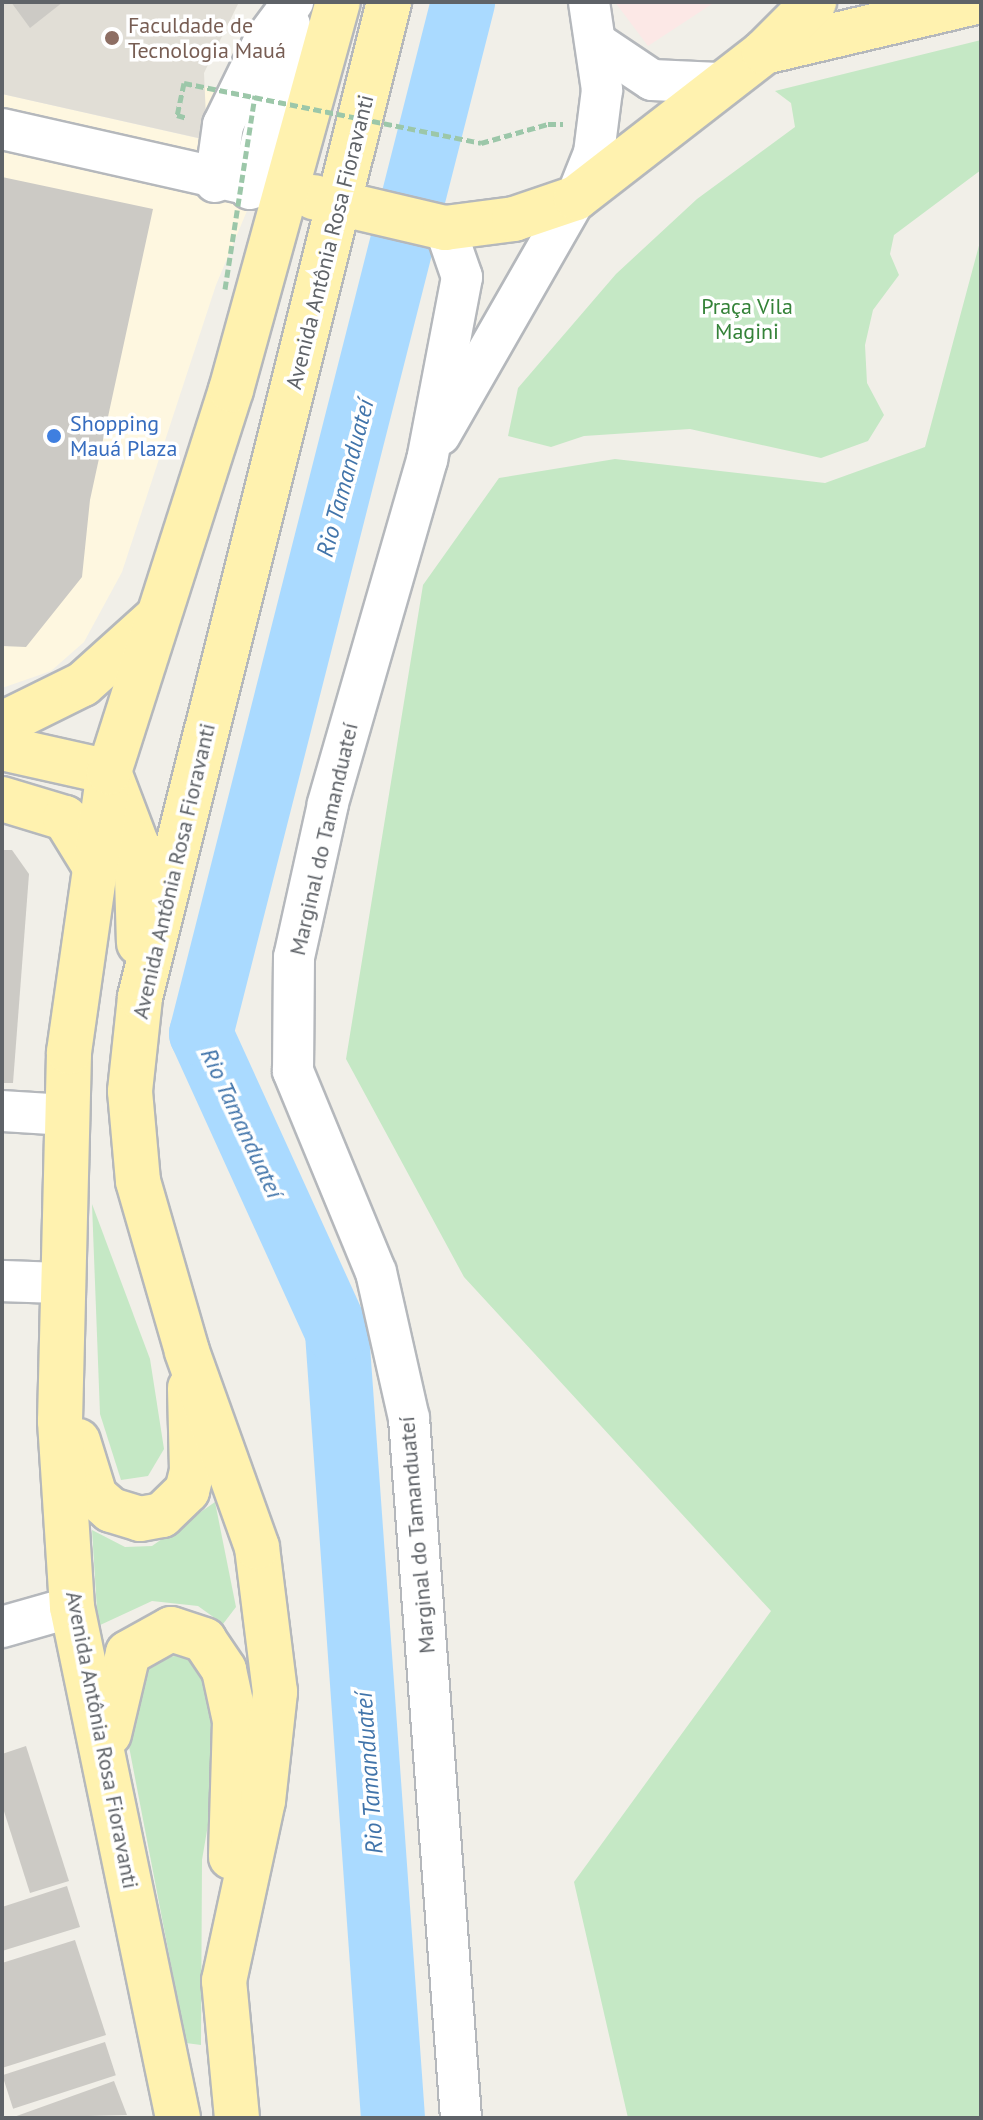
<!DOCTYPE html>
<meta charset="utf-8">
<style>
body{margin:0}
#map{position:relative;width:983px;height:2120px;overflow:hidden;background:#f1efe8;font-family:"PT Sans",sans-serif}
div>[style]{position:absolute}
.commercial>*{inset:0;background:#fef7e0}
.education>*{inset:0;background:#e1ded6}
.medical>*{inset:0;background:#fce8e6}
.green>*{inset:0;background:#c5e8c5}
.river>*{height:64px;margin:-32px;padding:0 32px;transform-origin:32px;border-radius:32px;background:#aadaff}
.building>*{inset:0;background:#cccac5;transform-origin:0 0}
.path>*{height:5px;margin-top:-2.5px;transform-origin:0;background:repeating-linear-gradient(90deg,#9cc7a9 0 8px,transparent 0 12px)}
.roads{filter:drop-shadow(2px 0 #b5b8bc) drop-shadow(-2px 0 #b5b8bc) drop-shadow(0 2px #b5b8bc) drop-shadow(0 -2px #b5b8bc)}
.minor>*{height:40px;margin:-20px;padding:0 20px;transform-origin:20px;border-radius:20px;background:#fff}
.major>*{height:44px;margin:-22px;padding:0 22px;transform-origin:22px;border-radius:22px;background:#fff2af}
.path-bridge>*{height:5px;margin-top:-2.5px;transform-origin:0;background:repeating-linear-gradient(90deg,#9cc7a9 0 8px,transparent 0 12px)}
.dots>*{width:22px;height:22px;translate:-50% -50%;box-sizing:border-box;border:4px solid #fff;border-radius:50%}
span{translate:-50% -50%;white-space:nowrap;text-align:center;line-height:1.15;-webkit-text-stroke:7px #fff;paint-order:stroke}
.education-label{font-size:22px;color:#785e54}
.left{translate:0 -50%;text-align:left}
.street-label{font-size:22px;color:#5f6368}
.park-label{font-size:22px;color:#348238}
.shop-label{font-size:22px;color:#366cbe}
.water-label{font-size:24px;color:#4174aa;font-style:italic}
.frame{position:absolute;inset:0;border:4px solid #5f6368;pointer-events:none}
</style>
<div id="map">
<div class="commercial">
<i style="clip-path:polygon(204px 87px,278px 99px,272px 151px,216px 285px,122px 572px,84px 642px,51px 671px,2px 688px,2px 94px,206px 140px)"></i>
</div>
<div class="education">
<i style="clip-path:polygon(2px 2px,239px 2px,204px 73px,207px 140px,2px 94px)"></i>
</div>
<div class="medical">
<i style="clip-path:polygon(615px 2px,715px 2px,648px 46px)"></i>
</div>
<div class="green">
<i style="clip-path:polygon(981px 40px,981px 170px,894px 235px,890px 254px,899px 275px,873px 310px,865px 345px,867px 383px,884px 415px,868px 441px,821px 458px,690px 429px,584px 436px,551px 447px,508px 436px,518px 388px,616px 274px,697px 199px,795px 127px,791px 103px,775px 91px)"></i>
<i style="clip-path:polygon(981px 238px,981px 2118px,628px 2118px,574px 1882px,771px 1611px,464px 1277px,346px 1059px,423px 585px,499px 478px,615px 459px,825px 483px,925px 447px)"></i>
<i style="clip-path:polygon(92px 1204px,150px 1359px,164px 1449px,148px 1476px,121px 1480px,100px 1414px)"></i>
<i style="clip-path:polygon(215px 1502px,236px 1607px,223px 1624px,198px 1606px,152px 1601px,98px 1626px,92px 1530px,125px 1547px,152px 1546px)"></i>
<i style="clip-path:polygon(184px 1654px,215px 1685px,221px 1748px,202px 1860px,201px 2045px,186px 2043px,121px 1705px,147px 1662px)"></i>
</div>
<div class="river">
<i style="left:393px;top:2118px;width:788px;rotate:-94.08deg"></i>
<i style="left:337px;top:1332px;width:328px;rotate:-114.5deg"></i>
<i style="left:201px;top:1034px;width:1065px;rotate:-75.75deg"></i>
</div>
<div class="building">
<i style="clip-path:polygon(11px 2px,63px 2px,30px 28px)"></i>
<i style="clip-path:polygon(2px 177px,153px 209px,90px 500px,82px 577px,26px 647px,2px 646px)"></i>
<i style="clip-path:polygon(2px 850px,12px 850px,29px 874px,13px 1083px,2px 1083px)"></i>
<i style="clip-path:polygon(26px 1746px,69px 1881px,30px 1893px,2px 1805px,2px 1754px)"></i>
<i style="clip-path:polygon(67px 1886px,80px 1927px,2px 1951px,2px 1907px)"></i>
<i style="clip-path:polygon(75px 1940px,106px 2035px,2px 2068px,2px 1963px)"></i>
<i style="left:105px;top:2042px;width:35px;height:108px;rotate:72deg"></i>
<i style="clip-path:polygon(114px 2081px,127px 2115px,11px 2118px)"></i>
</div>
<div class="path">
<i style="left:184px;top:83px;width:33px;rotate:102deg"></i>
<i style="left:177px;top:115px;width:10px;rotate:17deg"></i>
<i style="left:548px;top:124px;width:15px"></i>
</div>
<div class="roads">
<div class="minor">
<i style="left:598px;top:44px;width:65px;rotate:33.7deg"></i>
<i style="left:652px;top:80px;width:67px;rotate:2.6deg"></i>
<i style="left:2px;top:129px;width:292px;rotate:12.7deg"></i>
<i style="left:215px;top:182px;width:58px;rotate:-82deg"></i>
<i style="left:223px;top:125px;width:93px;rotate:-64deg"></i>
<i style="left:264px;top:41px;width:49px;rotate:-53.4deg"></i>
<i style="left:250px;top:189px;width:169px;rotate:-76.3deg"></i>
<i style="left:445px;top:228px;width:52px;rotate:70.9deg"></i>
<i style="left:462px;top:277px;width:186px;rotate:100.8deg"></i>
<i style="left:427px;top:460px;width:358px;rotate:106.1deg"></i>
<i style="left:328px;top:804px;width:157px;rotate:102.5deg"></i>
<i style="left:294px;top:957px;width:114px;rotate:90.5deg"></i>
<i style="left:293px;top:1071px;width:217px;rotate:67.6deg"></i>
<i style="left:376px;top:1272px;width:150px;rotate:77.3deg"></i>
<i style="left:409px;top:1418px;width:702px;rotate:85.75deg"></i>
<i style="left:440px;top:435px;width:273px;rotate:-60.2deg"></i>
<i style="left:576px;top:198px;width:48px;rotate:-68.2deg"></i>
<i style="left:594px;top:153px;width:64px;rotate:-82.8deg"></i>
<i style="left:602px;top:90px;width:89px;rotate:-98.4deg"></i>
<i style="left:2px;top:1111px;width:65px;rotate:3.5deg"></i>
<i style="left:2px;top:1281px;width:60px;rotate:1.9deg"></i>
<i style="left:2px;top:1627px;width:73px;rotate:-15.9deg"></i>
</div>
<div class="major">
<i style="left:764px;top:52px;width:217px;rotate:-13.3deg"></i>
<i style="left:313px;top:197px;width:136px;rotate:13.2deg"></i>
<i style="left:445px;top:228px;width:70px;rotate:-7.4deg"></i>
<i style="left:514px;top:219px;width:65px;rotate:-18.7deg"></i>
<i style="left:576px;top:198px;width:238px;rotate:-37.8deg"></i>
<i style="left:764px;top:52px;width:71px;rotate:-45deg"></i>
<i style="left:2px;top:724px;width:90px;rotate:-26.3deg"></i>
<i style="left:83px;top:684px;width:96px;rotate:-42deg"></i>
<i style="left:2px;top:748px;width:110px;rotate:12.6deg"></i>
<i style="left:109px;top:772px;width:76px;rotate:69.2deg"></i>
<i style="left:136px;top:843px;width:100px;rotate:88.3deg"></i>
<i style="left:2px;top:799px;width:66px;rotate:16.8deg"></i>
<i style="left:65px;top:818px;width:52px;rotate:58.5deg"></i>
<i style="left:78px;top:1441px;width:58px;rotate:72.8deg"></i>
<i style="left:95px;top:1496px;width:21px;rotate:41deg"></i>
<i style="left:111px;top:1510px;width:30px;rotate:17deg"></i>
<i style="left:140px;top:1519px;width:22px;rotate:-10deg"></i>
<i style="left:162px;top:1515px;width:35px;rotate:-44deg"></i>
<i style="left:187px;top:1491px;width:21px;rotate:-76deg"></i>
<i style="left:192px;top:1471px;width:83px;rotate:-91.4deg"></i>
<i style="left:109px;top:1734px;width:83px;rotate:-76.8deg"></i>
<i style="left:128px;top:1653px;width:49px;rotate:-29.2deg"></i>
<i style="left:171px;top:1629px;width:35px;rotate:18deg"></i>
<i style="left:204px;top:1640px;width:36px;rotate:56deg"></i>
<i style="left:224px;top:1670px;width:52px;rotate:77.8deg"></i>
<i style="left:235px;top:1721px;width:136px;rotate:91.7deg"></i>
<i style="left:178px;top:2118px;width:522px;rotate:-101.72deg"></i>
<i style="left:72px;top:1607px;width:186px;rotate:-93.7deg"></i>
<i style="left:60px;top:1421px;width:369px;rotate:-88.6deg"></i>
<i style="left:69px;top:1052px;width:283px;rotate:-81.9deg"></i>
<i style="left:109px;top:772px;width:401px;rotate:-72.3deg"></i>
<i style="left:231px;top:390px;width:402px;rotate:-74.6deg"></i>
<i style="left:237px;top:2118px;width:138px;rotate:-95.4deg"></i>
<i style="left:224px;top:1981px;width:184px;rotate:-77.8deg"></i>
<i style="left:263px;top:1801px;width:110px;rotate:-83.7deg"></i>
<i style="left:275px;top:1692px;width:146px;rotate:-97.1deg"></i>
<i style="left:257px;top:1547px;width:208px;rotate:-109.7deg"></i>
<i style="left:187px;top:1351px;width:177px;rotate:-106.1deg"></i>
<i style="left:138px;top:1181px;width:90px;rotate:-95.1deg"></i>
<i style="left:130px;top:1091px;width:95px;rotate:-83.9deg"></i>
<i style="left:140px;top:997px;width:1026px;rotate:-75.95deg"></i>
</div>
</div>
<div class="path-bridge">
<i style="left:184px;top:83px;width:303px;rotate:11.4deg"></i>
<i style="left:481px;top:143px;width:70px;rotate:-15.8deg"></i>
<i style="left:225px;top:289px;width:196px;rotate:-81.2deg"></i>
</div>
<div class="dots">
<i style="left:112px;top:38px;background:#8d6e63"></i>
<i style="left:54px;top:436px;background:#3f7fe0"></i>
</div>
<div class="education-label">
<span class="left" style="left:128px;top:38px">Faculdade de<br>Tecnologia Mauá</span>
</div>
<div class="street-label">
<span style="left:330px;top:242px;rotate:-76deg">Avenida Antônia Rosa Fioravanti</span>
<span style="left:324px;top:839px;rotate:-77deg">Marginal do Tamanduateí</span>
<span style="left:174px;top:871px;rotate:-77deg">Avenida Antônia Rosa Fioravanti</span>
<span style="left:417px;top:1535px;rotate:-95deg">Marginal do Tamanduateí</span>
<span style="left:102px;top:1740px;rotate:79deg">Avenida Antônia Rosa Fioravanti</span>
</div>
<div class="park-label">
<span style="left:747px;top:319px">Praça Vila<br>Magini</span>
</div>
<div class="shop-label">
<span class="left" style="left:70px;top:436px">Shopping<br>Mauá Plaza</span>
</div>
<div class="water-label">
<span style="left:345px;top:478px;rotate:-75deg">Rio Tamanduateí</span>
<span style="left:242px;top:1123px;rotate:65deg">Rio Tamanduateí</span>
<span style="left:369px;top:1773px;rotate:-94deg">Rio Tamanduateí</span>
</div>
<div class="frame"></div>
</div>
